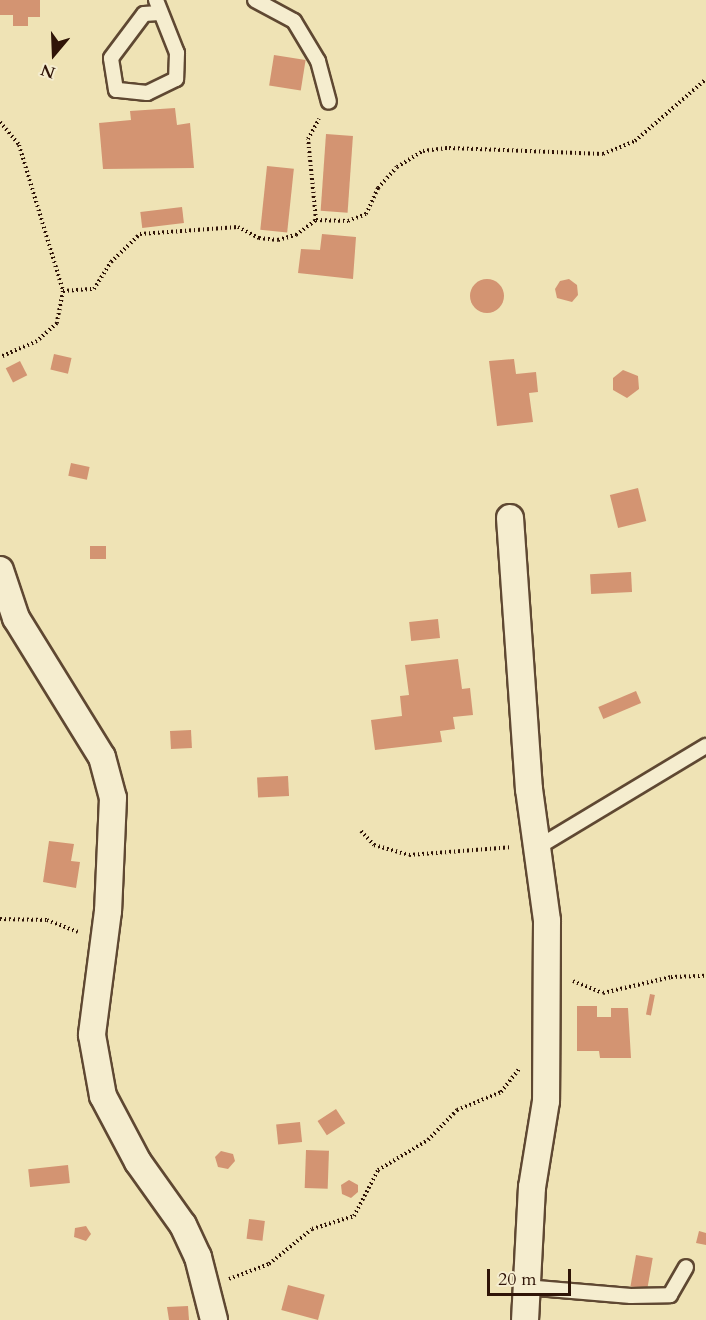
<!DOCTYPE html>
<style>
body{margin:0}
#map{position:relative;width:706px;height:1320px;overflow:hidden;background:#efe3b5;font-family:Cardo,serif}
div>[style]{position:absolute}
.building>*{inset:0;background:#d39472;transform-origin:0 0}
.round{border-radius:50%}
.path>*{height:4px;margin-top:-2px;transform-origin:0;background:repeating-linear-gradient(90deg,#2f1407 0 1.5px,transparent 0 4.5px)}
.roads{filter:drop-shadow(2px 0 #5f4832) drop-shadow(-2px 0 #5f4832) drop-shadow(0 2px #5f4832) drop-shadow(0 -2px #5f4832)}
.lane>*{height:14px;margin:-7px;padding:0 7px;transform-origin:7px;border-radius:7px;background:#f5edcf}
.street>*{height:26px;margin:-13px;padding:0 13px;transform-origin:13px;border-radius:13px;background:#f5edcf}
span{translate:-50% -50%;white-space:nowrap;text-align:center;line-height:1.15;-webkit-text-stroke:6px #f5edcf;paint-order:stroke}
.north{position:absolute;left:24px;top:24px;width:60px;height:60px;-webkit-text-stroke:4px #f5edcf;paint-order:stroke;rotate:199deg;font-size:16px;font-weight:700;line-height:24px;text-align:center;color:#2f1407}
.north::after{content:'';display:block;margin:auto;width:21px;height:27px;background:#2f1407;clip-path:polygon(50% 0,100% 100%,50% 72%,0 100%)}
.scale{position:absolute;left:487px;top:1269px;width:84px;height:27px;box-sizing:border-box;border:3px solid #2f1407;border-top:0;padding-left:8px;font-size:18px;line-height:21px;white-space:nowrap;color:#2f1407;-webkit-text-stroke:4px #f5edcf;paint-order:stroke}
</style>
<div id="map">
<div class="building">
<i style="clip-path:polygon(0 0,40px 0,40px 17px,28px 17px,28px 26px,13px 26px,13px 15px,0 15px)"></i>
<i style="left:274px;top:55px;width:32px;height:31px;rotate:9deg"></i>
<i style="clip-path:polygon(175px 108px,177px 125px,190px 123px,194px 168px,103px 169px,99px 123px,131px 120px,130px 111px)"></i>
<i style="left:326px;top:134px;width:27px;height:77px;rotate:4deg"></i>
<i style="left:267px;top:166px;width:27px;height:64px;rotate:6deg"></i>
<i style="left:182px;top:207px;width:16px;height:42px;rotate:83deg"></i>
<i style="clip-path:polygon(322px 234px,356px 237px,353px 279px,298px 273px,301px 249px,320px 250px)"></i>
<i style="clip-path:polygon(569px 279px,577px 285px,578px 295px,572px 302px,557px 298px,555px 289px,560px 281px)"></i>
<i class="round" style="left:470px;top:279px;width:34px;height:34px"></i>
<i style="left:54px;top:354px;width:18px;height:16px;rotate:13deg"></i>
<i style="clip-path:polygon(514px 359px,516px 374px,536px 372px,538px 392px,529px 393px,533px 422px,497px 426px,489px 361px)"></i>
<i style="left:20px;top:361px;width:16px;height:16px;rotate:63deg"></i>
<i style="clip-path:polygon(623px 370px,638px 376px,639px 389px,627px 398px,613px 390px,613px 378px)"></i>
<i style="left:71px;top:463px;width:19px;height:13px;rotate:12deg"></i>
<i style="left:638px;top:488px;width:34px;height:29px;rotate:76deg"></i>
<i style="left:90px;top:546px;width:16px;height:13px"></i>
<i style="left:631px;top:572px;width:20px;height:41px;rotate:87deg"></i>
<i style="left:438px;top:619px;width:19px;height:29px;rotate:84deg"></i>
<i style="clip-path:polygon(458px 659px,462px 689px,470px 688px,473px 715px,453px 717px,455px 729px,440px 731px,442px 742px,375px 750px,371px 720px,402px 716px,400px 696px,409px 695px,405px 665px)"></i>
<i style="left:636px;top:691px;width:13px;height:41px;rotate:67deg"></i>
<i style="left:191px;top:730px;width:18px;height:21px;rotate:87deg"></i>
<i style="left:288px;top:776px;width:20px;height:31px;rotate:87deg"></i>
<i style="clip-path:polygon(49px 841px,74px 844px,71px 861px,80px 862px,76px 888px,43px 882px)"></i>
<i style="left:650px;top:994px;width:5px;height:21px;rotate:11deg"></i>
<i style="clip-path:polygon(577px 1006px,597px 1006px,597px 1017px,611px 1017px,611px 1008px,628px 1008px,631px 1058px,600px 1058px,599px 1051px,577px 1051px)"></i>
<i style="left:336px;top:1109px;width:17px;height:22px;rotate:57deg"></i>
<i style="left:300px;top:1122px;width:20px;height:24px;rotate:84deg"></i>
<i style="left:306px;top:1150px;width:23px;height:38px;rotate:2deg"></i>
<i style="clip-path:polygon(221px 1151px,233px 1154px,235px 1161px,228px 1169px,218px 1167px,215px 1157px)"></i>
<i style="left:68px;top:1165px;width:18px;height:40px;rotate:84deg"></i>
<i style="clip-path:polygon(349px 1180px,358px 1185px,358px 1192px,351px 1198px,342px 1194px,341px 1185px)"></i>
<i style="left:249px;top:1219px;width:16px;height:20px;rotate:7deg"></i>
<i style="clip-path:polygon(86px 1226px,91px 1234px,86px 1241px,74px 1237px,75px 1228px)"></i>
<i style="clip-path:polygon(699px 1231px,706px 1233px,706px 1245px,696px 1243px)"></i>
<i style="left:636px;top:1255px;width:17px;height:32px;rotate:10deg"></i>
<i style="left:288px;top:1285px;width:38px;height:26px;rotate:15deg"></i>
<i style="clip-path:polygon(188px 1306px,189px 1320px,169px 1320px,167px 1307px)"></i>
</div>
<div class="path">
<i style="left:0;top:122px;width:30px;rotate:50deg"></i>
<i style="left:19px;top:145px;width:152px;rotate:73.2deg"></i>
<i style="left:63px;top:291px;width:33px;rotate:101deg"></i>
<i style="left:57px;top:323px;width:27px;rotate:138deg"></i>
<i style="left:37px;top:341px;width:40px;rotate:156.6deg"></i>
<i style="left:316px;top:220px;width:81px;rotate:-95.6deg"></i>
<i style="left:308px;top:139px;width:23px;rotate:-61deg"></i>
<i style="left:63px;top:291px;width:31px;rotate:-4deg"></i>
<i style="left:94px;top:289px;width:32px;rotate:-58deg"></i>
<i style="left:111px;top:262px;width:40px;rotate:-44deg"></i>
<i style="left:140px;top:234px;width:98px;rotate:-4.1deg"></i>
<i style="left:238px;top:227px;width:24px;rotate:28deg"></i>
<i style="left:259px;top:238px;width:19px;rotate:6deg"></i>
<i style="left:278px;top:240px;width:19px;rotate:-16deg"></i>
<i style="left:296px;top:235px;width:25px;rotate:-37deg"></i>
<i style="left:316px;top:220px;width:32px;rotate:2deg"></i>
<i style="left:348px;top:221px;width:19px;rotate:-21deg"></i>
<i style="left:366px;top:214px;width:29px;rotate:-65deg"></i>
<i style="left:378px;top:188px;width:28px;rotate:-48deg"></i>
<i style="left:397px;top:167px;width:31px;rotate:-32deg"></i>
<i style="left:423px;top:151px;width:26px;rotate:-7deg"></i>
<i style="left:449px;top:148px;width:154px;rotate:2.2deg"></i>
<i style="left:603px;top:154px;width:35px;rotate:-22deg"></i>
<i style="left:635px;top:141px;width:94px;rotate:-41.1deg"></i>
<i style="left:361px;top:831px;width:19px;rotate:47deg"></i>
<i style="left:374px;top:845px;width:36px;rotate:16deg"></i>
<i style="left:409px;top:855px;width:103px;rotate:-4.4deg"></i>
<i style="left:0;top:919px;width:47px;rotate:1.2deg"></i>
<i style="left:47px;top:920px;width:33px;rotate:21deg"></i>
<i style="left:573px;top:981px;width:32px;rotate:22deg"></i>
<i style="left:603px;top:993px;width:70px;rotate:-13.2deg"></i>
<i style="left:671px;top:977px;width:35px;rotate:-2deg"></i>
<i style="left:229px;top:1279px;width:43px;rotate:-20.6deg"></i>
<i style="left:269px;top:1264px;width:55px;rotate:-39.1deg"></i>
<i style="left:312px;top:1229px;width:44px;rotate:-17.2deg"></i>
<i style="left:354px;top:1216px;width:52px;rotate:-62.4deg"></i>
<i style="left:378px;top:1170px;width:58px;rotate:-31deg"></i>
<i style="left:428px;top:1140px;width:42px;rotate:-46deg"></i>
<i style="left:457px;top:1110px;width:48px;rotate:-22.2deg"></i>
<i style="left:501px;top:1092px;width:29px;rotate:-52deg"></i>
</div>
<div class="roads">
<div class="lane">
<i style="left:156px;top:0;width:57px;rotate:68.4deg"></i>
<i style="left:177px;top:53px;width:26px;rotate:92deg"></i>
<i style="left:176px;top:79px;width:32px;rotate:154deg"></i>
<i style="left:147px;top:93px;width:31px;rotate:-174deg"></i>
<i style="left:116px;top:90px;width:32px;rotate:-99deg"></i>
<i style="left:111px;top:58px;width:55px;rotate:-53.1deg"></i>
<i style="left:144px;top:14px;width:15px;rotate:-4deg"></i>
<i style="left:255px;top:0;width:44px;rotate:28.3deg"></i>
<i style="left:294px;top:21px;width:47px;rotate:59deg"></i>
<i style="left:318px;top:61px;width:42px;rotate:75deg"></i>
<i style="left:540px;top:846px;width:194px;rotate:-31.1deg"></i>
<i style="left:525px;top:1287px;width:106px;rotate:4.9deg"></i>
<i style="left:631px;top:1296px;width:39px;rotate:-1deg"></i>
<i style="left:670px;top:1295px;width:32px;rotate:-60deg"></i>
</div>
<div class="street">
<i style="left:510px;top:518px;width:272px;rotate:86deg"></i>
<i style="left:529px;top:789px;width:133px;rotate:82.2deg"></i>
<i style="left:547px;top:921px;width:180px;rotate:90.3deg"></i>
<i style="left:546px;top:1101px;width:87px;rotate:99.2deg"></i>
<i style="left:532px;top:1187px;width:133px;rotate:93deg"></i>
<i style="left:0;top:570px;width:51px;rotate:71.6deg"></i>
<i style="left:16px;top:618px;width:163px;rotate:58.3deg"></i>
<i style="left:102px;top:757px;width:42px;rotate:75deg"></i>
<i style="left:113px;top:798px;width:113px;rotate:92.5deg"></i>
<i style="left:108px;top:911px;width:125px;rotate:97.4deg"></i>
<i style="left:92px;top:1035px;width:62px;rotate:79.8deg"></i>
<i style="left:103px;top:1096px;width:75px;rotate:62.1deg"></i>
<i style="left:138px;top:1162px;width:77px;rotate:54.5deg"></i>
<i style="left:183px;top:1225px;width:35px;rotate:65deg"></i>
<i style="left:198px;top:1257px;width:65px;rotate:75.7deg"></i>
</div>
</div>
<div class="north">N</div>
<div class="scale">20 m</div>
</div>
